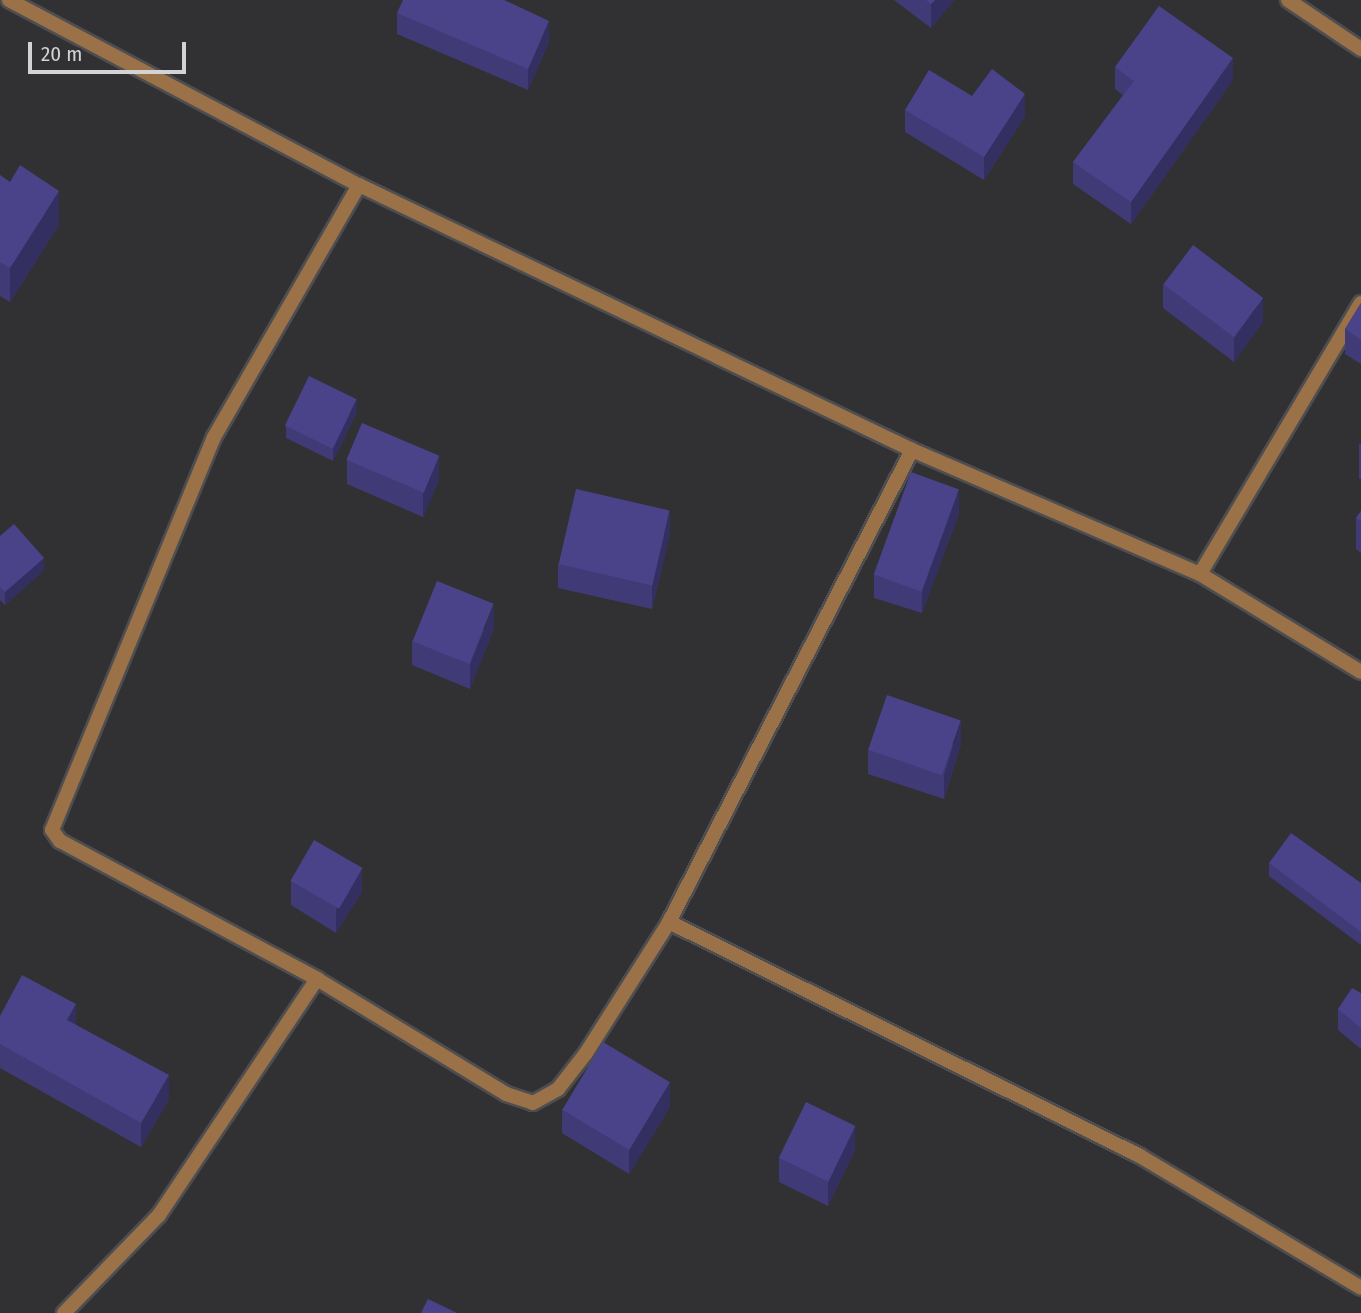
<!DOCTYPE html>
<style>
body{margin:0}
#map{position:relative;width:1361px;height:1313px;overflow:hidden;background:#313134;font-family:"Fira Sans Condensed",sans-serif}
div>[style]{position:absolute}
.roads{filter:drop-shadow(2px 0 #4e4e51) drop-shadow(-2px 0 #4e4e51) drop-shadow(0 2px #4e4e51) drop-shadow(0 -2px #4e4e51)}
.street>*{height:14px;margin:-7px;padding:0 7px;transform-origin:7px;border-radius:7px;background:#9b7147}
.wall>*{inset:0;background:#403a77;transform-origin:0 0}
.shaded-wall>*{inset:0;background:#342f61}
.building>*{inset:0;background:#4a438a;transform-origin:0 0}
span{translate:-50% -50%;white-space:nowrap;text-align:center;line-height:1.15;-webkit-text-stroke:6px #313134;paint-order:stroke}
.scale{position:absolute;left:28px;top:42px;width:158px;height:32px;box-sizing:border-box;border:4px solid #d3d3d5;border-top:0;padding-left:9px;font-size:21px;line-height:24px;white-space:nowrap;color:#d3d3d5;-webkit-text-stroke:5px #313134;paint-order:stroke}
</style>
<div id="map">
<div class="roads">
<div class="street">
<i style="left:9px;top:0;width:396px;rotate:27.9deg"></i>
<i style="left:359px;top:185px;width:613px;rotate:25.6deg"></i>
<i style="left:912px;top:450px;width:314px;rotate:23.3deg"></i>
<i style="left:1200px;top:574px;width:188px;rotate:31.3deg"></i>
<i style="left:1288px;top:0;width:88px;rotate:33.9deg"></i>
<i style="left:359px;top:185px;width:291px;rotate:119.9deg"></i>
<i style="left:214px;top:437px;width:425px;rotate:112.4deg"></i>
<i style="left:52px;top:830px;width:14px;rotate:54deg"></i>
<i style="left:60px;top:841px;width:292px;rotate:28.2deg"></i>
<i style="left:317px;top:979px;width:221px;rotate:31.3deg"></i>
<i style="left:506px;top:1094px;width:28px;rotate:18deg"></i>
<i style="left:533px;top:1103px;width:29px;rotate:-29deg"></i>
<i style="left:558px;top:1089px;width:46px;rotate:-52.1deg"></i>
<i style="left:586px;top:1053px;width:155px;rotate:-57.6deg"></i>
<i style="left:669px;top:922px;width:531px;rotate:-62.76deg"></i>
<i style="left:1200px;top:574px;width:315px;rotate:-59.3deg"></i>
<i style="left:669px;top:922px;width:526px;rotate:26.42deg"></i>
<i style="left:1140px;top:1156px;width:257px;rotate:30.8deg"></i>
<i style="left:64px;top:1313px;width:136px;rotate:-45.9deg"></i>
<i style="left:159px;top:1215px;width:284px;rotate:-56.2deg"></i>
</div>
</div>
<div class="wall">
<i style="clip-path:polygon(894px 0,954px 0,931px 28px)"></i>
<i style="clip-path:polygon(397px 13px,549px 42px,528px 90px,397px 34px)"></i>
<i style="clip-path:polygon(1115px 67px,1233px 80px,1131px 224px,1073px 184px,1073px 162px,1123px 95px,1115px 89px)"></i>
<i style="clip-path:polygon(972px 96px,1025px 116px,984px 180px,905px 132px,905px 110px)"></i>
<i style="clip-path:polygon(0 175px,59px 225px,10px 302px,0 296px)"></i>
<i style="clip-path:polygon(1163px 284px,1263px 322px,1234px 362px,1163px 308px)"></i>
<i style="clip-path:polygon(1361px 303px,1361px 364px,1345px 354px,1345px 329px)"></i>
<i style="clip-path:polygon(357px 412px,333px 461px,286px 438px,286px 426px)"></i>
<i style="left:1361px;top:444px;width:35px;height:2px;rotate:90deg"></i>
<i style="clip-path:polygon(347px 460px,439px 480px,423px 517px,347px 484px)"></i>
<i style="clip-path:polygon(1361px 511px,1361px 553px,1356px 549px,1356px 518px)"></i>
<i style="clip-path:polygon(959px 513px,922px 613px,874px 598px,874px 574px)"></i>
<i style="clip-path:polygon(670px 534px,652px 609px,558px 588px,558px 564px)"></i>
<i style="clip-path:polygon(0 536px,44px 570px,5px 605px,0 600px)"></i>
<i style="clip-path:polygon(494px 628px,470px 689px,412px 665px,412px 641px)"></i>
<i style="clip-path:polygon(961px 744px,944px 799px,868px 774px,868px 750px)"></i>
<i style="clip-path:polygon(1269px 863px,1361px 883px,1361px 945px,1269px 876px)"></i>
<i style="clip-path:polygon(291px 881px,362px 892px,336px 933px,291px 905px)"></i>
<i style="clip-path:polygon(1361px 993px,1361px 1049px,1338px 1030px,1338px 1009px)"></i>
<i style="clip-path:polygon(0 1016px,76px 1025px,169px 1099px,141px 1147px,0 1068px)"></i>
<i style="clip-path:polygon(670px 1107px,629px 1174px,562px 1133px,562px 1109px)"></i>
<i style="clip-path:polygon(855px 1150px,828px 1206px,779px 1182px,779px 1158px)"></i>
</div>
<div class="shaded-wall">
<i style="clip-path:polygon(935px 0,954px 0,931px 28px,931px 4px)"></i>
<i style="clip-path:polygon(549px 21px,549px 42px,528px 90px,528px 69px)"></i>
<i style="clip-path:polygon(1233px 58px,1233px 80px,1131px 224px,1131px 202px)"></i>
<i style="clip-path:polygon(1025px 94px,1025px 116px,984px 180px,984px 157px)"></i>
<i style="clip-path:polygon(59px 191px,59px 225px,10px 302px,10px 268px)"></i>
<i style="clip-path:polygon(1263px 298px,1263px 322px,1234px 362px,1234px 338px)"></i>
<i style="clip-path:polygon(357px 399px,357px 412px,333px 461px,333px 449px)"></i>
<i style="clip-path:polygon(439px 456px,439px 480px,423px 517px,423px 492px)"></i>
<i style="clip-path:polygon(959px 489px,959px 513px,922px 613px,922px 589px)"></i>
<i style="clip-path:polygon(670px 510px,670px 534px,652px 609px,652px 585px)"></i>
<i style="clip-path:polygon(44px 558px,44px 570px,5px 605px,5px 592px)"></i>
<i style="clip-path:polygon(494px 604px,494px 628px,470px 689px,470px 665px)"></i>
<i style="clip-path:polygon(961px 720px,961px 744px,944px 799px,944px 775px)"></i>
<i style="clip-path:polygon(362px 868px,362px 892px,336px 933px,336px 909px)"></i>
<i style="clip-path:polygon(76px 1004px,76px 1028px,67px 1020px)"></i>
<i style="clip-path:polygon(169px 1075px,169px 1099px,141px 1147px,141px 1123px)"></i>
<i style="clip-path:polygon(670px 1082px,670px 1107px,629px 1174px,629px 1150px)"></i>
<i style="clip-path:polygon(855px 1126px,855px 1150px,828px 1206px,828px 1182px)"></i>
</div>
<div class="building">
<i style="clip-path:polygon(403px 0,504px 0,549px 21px,528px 69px,397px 13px)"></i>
<i style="clip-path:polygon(926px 0,935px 0,931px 4px)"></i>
<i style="clip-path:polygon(1159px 6px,1233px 58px,1131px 202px,1073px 162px,1134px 81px,1115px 67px)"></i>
<i style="clip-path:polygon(992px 69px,1025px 94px,984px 157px,905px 110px,929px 70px,972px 96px)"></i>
<i style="clip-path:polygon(20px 165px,59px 191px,10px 268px,0 262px,0 175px,10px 182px)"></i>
<i style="left:1193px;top:245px;width:88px;height:49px;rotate:37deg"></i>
<i style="clip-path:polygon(1361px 303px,1361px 340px,1345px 329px)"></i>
<i style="left:309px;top:376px;width:53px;height:55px;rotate:26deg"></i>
<i style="left:362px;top:423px;width:84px;height:40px;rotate:23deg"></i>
<i style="left:911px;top:472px;width:51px;height:109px;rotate:20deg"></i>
<i style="left:576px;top:489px;width:96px;height:77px;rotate:13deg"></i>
<i style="clip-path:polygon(1361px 511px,1361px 521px,1356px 518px)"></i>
<i style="clip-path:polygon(14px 524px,44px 558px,5px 592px,0 587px,0 536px)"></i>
<i style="left:437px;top:581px;width:61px;height:65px;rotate:22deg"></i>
<i style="left:887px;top:695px;width:78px;height:58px;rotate:19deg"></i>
<i style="clip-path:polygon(1291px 833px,1361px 883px,1361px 932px,1269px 863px)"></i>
<i style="left:314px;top:840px;width:56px;height:47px;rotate:30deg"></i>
<i style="clip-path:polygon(22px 975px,76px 1004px,67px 1020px,169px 1075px,141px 1123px,0 1044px,0 1016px)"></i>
<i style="clip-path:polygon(1352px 988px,1361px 993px,1361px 1028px,1338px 1009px)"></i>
<i style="left:603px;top:1042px;width:78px;height:79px;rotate:31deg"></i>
<i style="left:806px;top:1102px;width:55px;height:62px;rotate:26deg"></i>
<i style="clip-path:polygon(428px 1299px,457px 1313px,421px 1313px)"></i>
</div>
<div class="scale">20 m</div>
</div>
